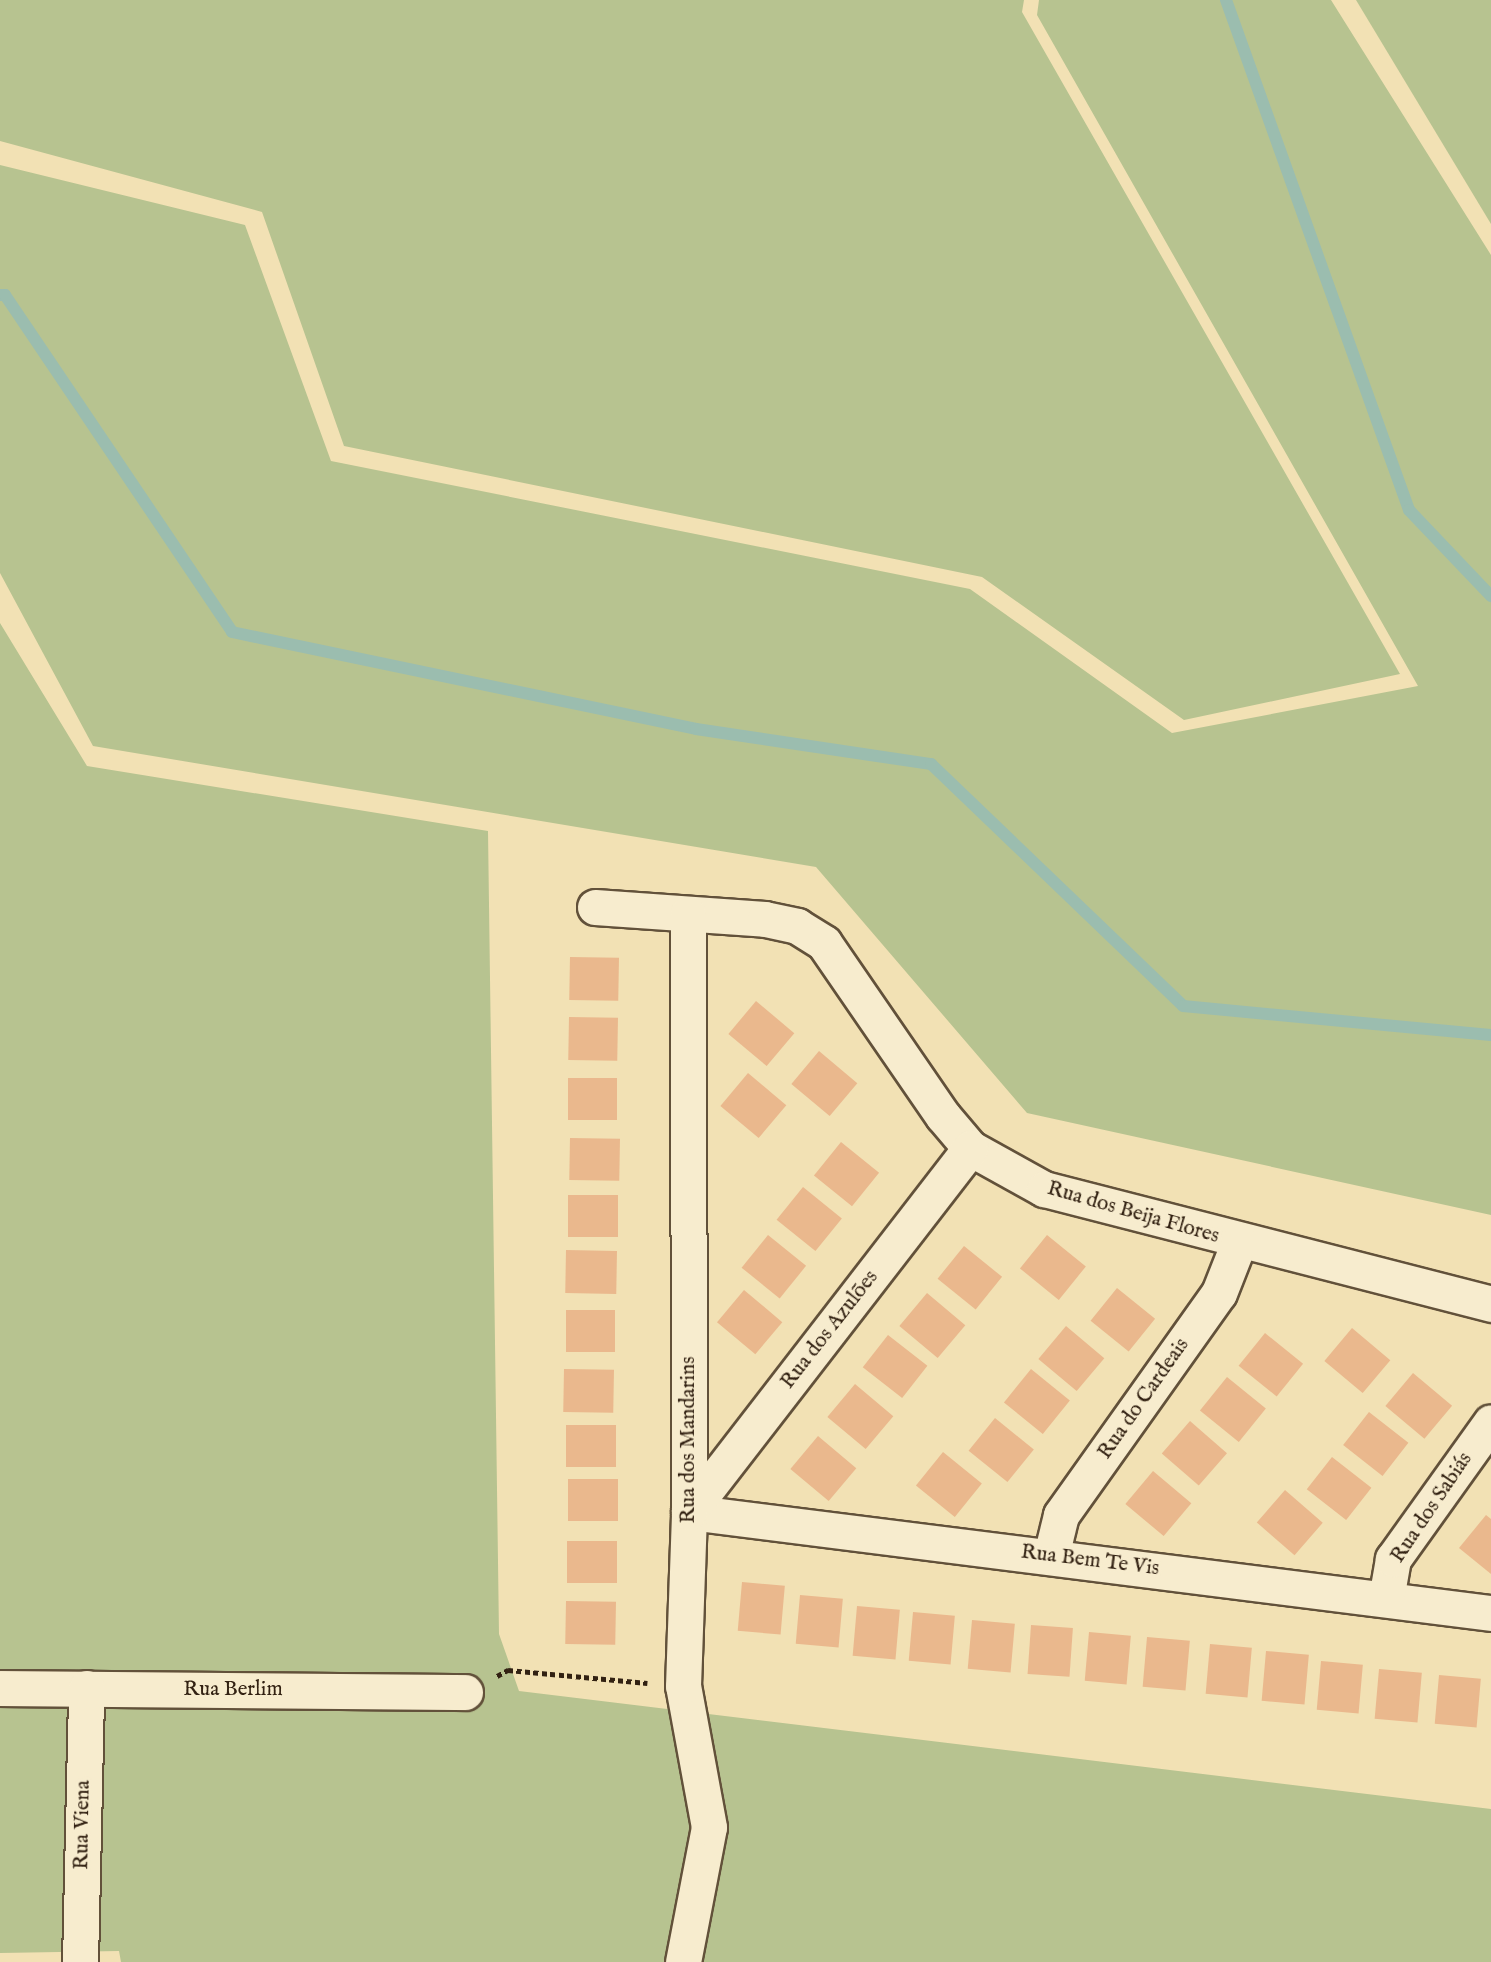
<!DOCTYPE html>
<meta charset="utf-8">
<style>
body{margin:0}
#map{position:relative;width:1491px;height:1962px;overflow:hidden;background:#f2e1b4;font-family:"IM FELL English",serif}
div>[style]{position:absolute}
.green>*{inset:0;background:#b7c390}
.stream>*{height:12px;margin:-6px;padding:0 6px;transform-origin:6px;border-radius:6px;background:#9bbdaf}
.building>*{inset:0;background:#eab88d;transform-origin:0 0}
.path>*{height:4.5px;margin-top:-2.25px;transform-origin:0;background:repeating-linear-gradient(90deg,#322112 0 5px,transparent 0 8.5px)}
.roads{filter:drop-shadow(2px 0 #62513a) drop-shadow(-2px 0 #62513a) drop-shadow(0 2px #62513a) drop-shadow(0 -2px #62513a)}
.street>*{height:35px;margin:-17.5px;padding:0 17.5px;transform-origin:17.5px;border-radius:17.5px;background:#f7ecce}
span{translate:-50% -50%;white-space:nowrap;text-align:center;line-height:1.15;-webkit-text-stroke:6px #f7ecce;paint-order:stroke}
.street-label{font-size:21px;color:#322112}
</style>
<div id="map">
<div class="green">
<i style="clip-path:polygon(0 0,1024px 0,1022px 12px,1400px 674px,1184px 720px,982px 577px,344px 446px,262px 212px,0 141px)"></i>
<i style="clip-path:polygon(1039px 0,1331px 0,1491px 255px,1491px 1215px,1027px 1113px,816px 867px,93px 746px,0 573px,0 165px,245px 225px,331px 461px,970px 589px,1172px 733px,1418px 686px,1037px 15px)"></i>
<i style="clip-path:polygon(1356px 0,1491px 0,1491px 224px)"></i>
<i style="clip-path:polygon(0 623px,87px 766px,488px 831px,499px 1634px,519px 1691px,1491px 1809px,1491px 1962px,121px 1962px,119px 1951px,0 1953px)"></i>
</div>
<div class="stream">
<i style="left:1226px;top:0;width:542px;rotate:70.26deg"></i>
<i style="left:1409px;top:510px;width:119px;rotate:46.4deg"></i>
<i style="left:0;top:295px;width:5px"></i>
<i style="left:5px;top:295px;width:406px;rotate:56deg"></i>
<i style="left:232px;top:632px;width:474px;rotate:11.8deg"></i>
<i style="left:696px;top:729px;width:238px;rotate:8.5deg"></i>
<i style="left:931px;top:764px;width:349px;rotate:43.8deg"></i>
<i style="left:1183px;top:1006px;width:309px;rotate:5.4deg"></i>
</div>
<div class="building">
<i style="left:570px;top:957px;width:49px;height:43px;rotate:1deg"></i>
<i style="left:756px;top:1001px;width:50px;height:43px;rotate:40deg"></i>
<i style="left:569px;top:1017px;width:49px;height:43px;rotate:1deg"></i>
<i style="left:819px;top:1051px;width:50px;height:43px;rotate:40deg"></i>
<i style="left:748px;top:1073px;width:50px;height:43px;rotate:40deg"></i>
<i style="left:568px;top:1078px;width:49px;height:42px"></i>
<i style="left:570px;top:1138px;width:50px;height:42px;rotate:1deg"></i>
<i style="left:841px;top:1142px;width:49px;height:43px;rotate:39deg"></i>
<i style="left:803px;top:1187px;width:50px;height:42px;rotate:39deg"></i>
<i style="left:568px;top:1195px;width:50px;height:42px"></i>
<i style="left:768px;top:1235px;width:49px;height:42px;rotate:39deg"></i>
<i style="left:1047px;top:1235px;width:50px;height:43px;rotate:39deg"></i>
<i style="left:964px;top:1246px;width:49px;height:42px;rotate:39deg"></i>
<i style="left:566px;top:1250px;width:51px;height:43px;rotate:1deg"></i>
<i style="left:1117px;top:1288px;width:49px;height:42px;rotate:39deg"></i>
<i style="left:744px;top:1290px;width:50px;height:42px;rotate:40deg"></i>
<i style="left:927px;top:1293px;width:50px;height:43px;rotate:40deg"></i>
<i style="left:566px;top:1310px;width:49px;height:42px"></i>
<i style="left:1066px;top:1326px;width:50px;height:43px;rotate:40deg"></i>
<i style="left:1352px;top:1328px;width:50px;height:43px;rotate:40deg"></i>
<i style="left:1265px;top:1333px;width:49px;height:42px;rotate:39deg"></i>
<i style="left:888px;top:1335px;width:50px;height:41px;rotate:38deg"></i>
<i style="left:564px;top:1369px;width:50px;height:43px;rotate:1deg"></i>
<i style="left:1031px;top:1369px;width:50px;height:43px;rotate:39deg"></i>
<i style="left:1413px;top:1373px;width:51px;height:43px;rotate:40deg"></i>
<i style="left:1227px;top:1377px;width:50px;height:43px;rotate:39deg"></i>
<i style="left:855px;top:1384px;width:50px;height:43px;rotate:40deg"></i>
<i style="left:1369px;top:1412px;width:50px;height:42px;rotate:38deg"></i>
<i style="left:995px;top:1418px;width:50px;height:42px;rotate:39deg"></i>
<i style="left:1190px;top:1421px;width:49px;height:43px;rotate:41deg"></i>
<i style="left:566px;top:1425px;width:50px;height:42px"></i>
<i style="left:818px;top:1436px;width:50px;height:43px;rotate:40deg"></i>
<i style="left:943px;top:1452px;width:50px;height:43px;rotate:39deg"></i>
<i style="left:1332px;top:1457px;width:50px;height:41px;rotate:38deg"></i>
<i style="left:1153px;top:1471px;width:50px;height:43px;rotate:40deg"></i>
<i style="left:568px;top:1479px;width:50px;height:42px"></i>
<i style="left:1285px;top:1490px;width:50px;height:43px;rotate:41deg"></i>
<i style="clip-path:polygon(1486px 1515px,1491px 1519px,1491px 1574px,1459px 1548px)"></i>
<i style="left:567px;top:1541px;width:50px;height:42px"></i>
<i style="left:742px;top:1582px;width:43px;height:49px;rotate:5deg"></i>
<i style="left:800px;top:1595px;width:43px;height:49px;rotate:5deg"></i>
<i style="left:566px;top:1601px;width:50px;height:43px;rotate:1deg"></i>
<i style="left:857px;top:1606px;width:43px;height:50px;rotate:5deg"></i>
<i style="left:913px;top:1612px;width:42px;height:49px;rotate:5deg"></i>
<i style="left:972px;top:1620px;width:43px;height:49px;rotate:5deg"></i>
<i style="left:1031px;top:1625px;width:42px;height:49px;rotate:4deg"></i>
<i style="left:1089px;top:1632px;width:42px;height:49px;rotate:5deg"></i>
<i style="left:1147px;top:1637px;width:43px;height:50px;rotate:5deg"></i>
<i style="left:1210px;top:1644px;width:42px;height:50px;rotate:5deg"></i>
<i style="left:1266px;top:1651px;width:43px;height:50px;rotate:5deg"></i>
<i style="left:1321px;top:1661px;width:42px;height:49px;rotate:5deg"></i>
<i style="left:1379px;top:1669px;width:43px;height:50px;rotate:5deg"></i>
<i style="left:1439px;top:1675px;width:42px;height:49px;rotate:5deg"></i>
</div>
<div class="path">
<i style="left:497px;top:1676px;width:13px;rotate:-29deg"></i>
<i style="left:508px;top:1670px;width:140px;rotate:5.3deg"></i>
</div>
<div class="roads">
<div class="street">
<i style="left:595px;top:907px;width:170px;rotate:4deg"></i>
<i style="left:765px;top:919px;width:33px;rotate:12deg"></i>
<i style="left:797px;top:926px;width:32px;rotate:32deg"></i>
<i style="left:824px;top:943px;width:210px;rotate:55.5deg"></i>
<i style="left:943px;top:1116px;width:42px;rotate:49.8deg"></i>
<i style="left:970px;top:1148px;width:85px;rotate:29deg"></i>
<i style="left:1044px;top:1189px;width:462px;rotate:14.4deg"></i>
<i style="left:689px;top:1512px;width:808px;rotate:7.18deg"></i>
<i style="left:689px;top:1512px;width:460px;rotate:-52.3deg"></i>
<i style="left:1051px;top:1556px;width:42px;rotate:-76.3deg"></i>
<i style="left:1061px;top:1515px;width:272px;rotate:-54.6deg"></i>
<i style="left:1219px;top:1293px;width:55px;rotate:-68.6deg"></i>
<i style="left:1386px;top:1599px;width:41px;rotate:-80.1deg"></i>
<i style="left:1393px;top:1559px;width:168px;rotate:-54.4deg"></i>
<i style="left:0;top:1688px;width:465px;rotate:0.5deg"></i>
<i style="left:80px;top:1962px;width:274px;rotate:-88.7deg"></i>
<i style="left:683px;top:1962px;width:137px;rotate:-79.1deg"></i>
<i style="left:709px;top:1827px;width:143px;rotate:-100.4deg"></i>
<i style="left:683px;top:1686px;width:174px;rotate:-88deg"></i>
<i style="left:689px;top:1512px;width:598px;rotate:-90.1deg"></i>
</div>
</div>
<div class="street-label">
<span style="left:1133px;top:1213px;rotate:16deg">Rua dos Beija Flores</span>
<span style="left:830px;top:1330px;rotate:-52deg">Rua dos Azulões</span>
<span style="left:1144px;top:1399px;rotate:-55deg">Rua do Cardeais</span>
<span style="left:689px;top:1440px;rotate:-90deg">Rua dos Mandarins</span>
<span style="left:1432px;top:1508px;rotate:-56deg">Rua dos Sabiás</span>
<span style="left:1090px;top:1561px;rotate:7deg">Rua Bem Te Vis</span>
<span style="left:233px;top:1690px">Rua Berlim</span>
<span style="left:83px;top:1825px;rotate:-89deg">Rua Viena</span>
</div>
</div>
